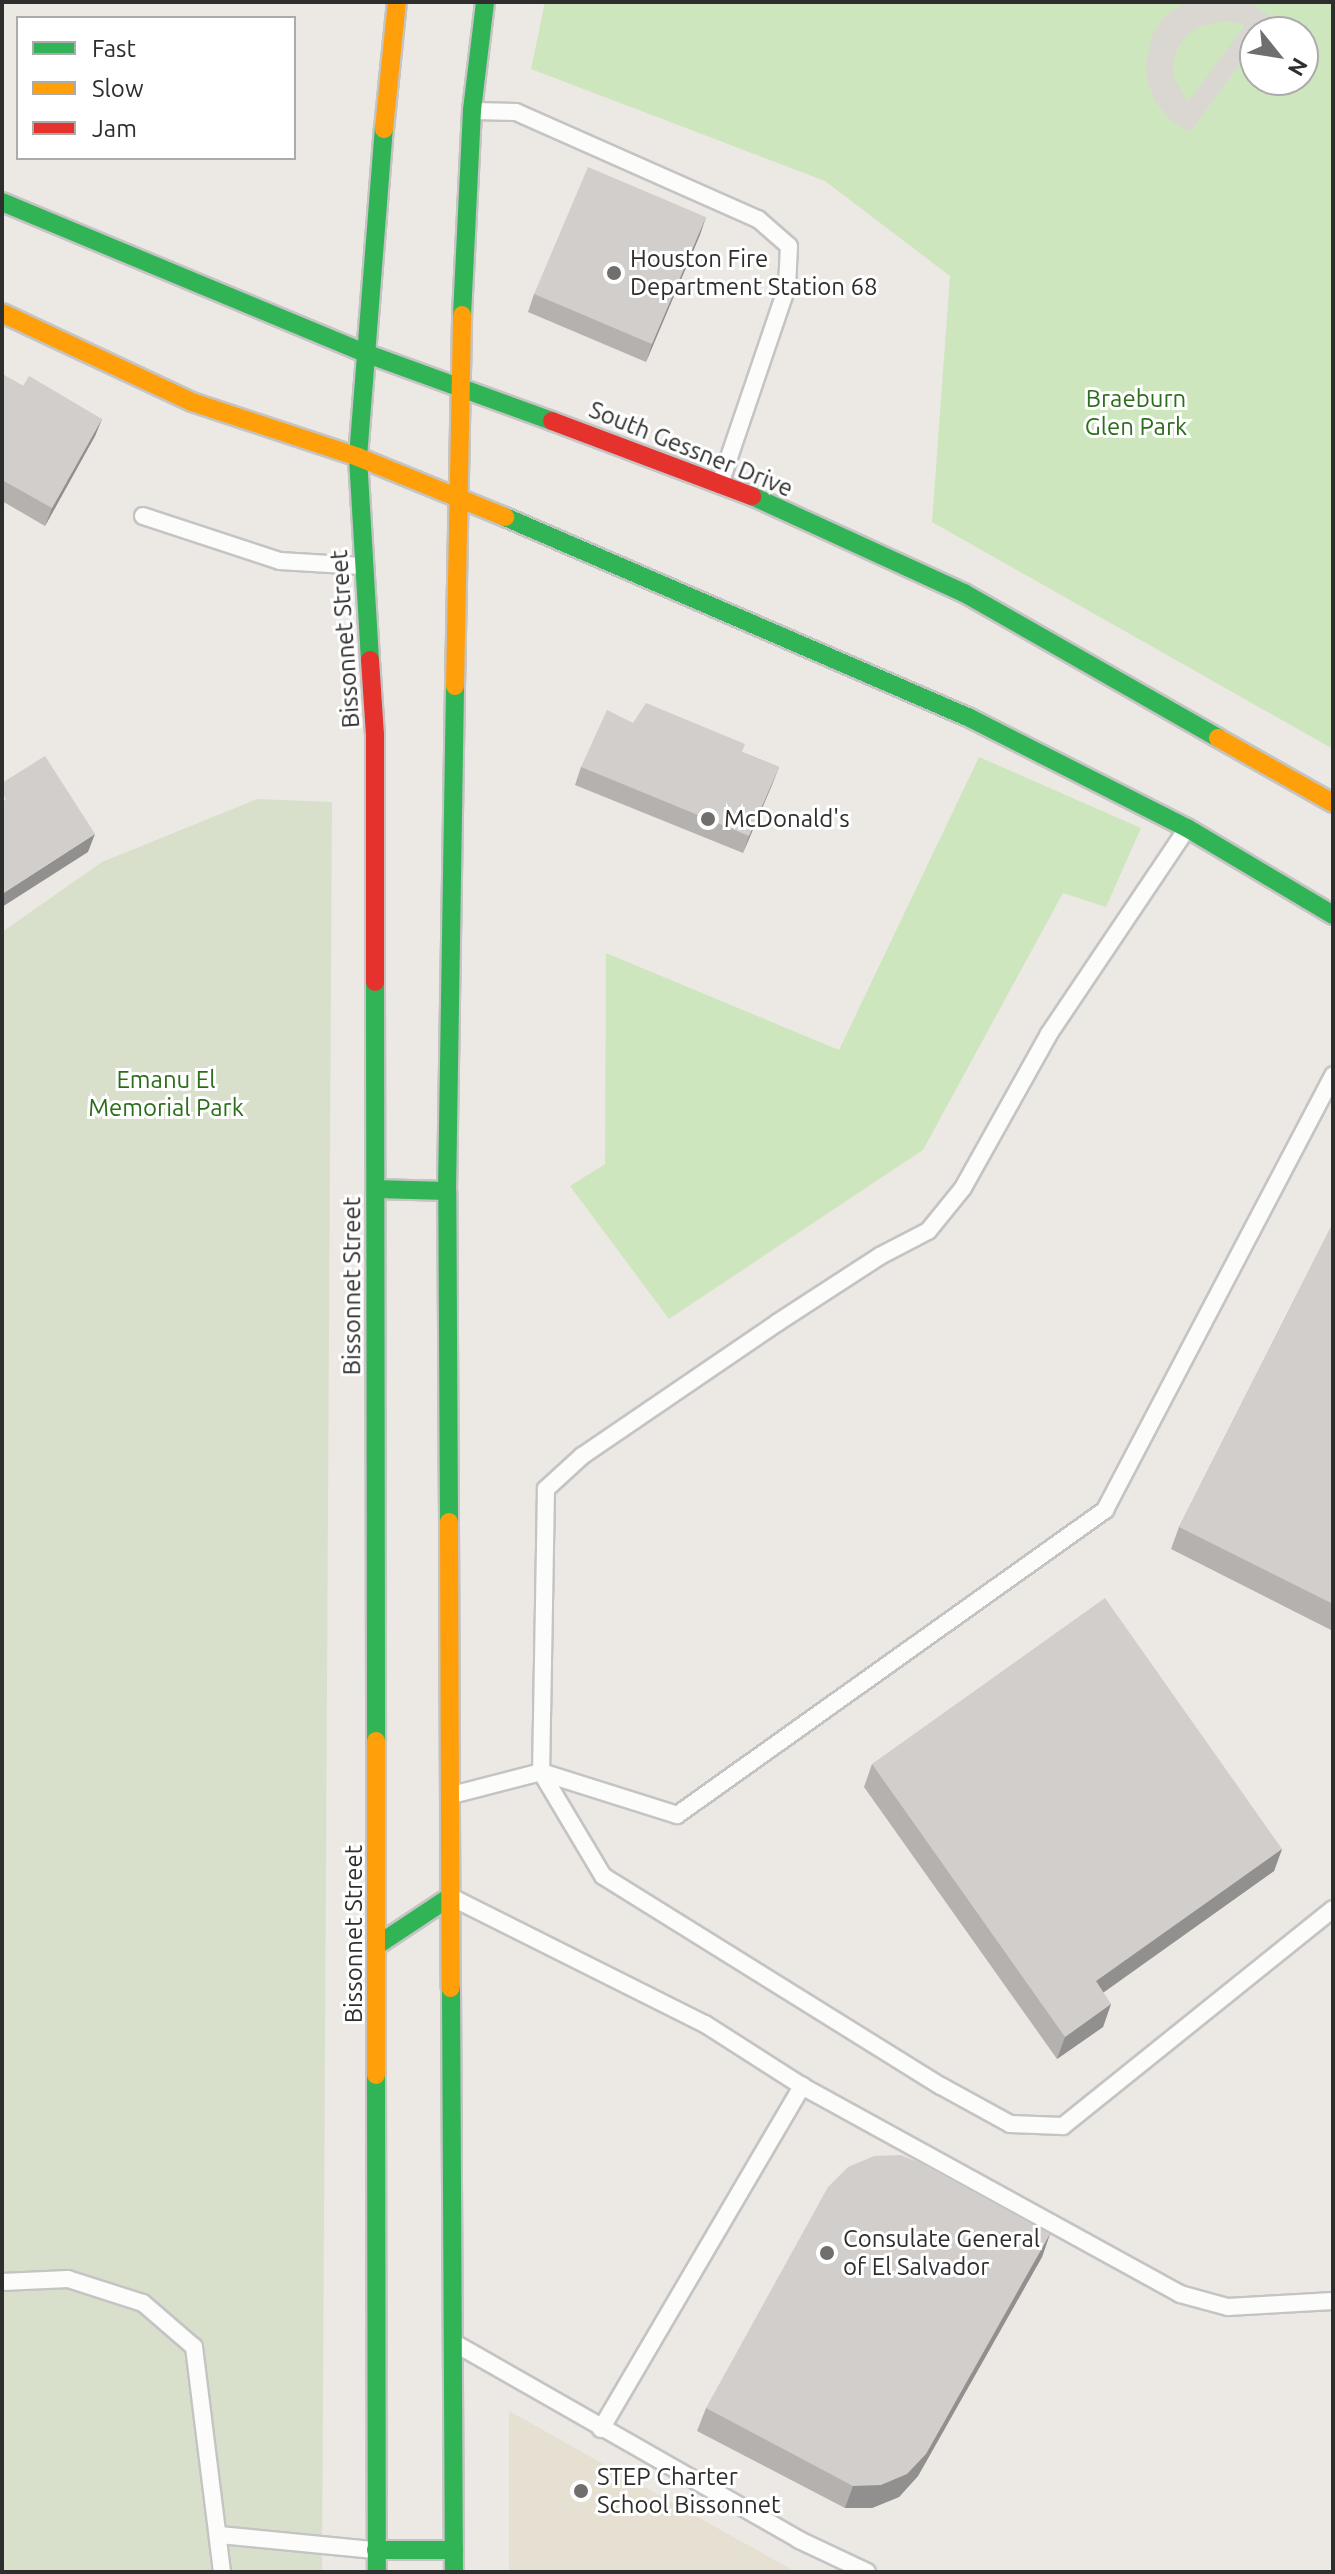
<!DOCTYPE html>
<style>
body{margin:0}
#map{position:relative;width:1335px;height:2574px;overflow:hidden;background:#ece8e4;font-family:Ubuntu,sans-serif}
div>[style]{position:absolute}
.education>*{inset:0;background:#e6e0d3}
.green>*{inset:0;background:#cee6be}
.cemetery>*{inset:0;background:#d8e0cc}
.plaza>*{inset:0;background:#dad6d2}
.roads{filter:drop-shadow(2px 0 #c5c4c5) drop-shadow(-2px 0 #c5c4c5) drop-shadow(0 2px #c5c4c5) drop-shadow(0 -2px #c5c4c5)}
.lane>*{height:16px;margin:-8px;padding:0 8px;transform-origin:8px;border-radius:8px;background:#fcfcfb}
.fast>*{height:18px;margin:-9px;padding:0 9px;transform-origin:9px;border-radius:9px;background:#30b455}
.slow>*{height:18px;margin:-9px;padding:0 9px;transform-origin:9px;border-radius:9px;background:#ff9f0a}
.jam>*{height:18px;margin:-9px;padding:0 9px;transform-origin:9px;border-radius:9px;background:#e5322d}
.wall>*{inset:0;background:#b4b1af}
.shaded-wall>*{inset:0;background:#92908e}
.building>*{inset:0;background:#d1cecb;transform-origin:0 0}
.dots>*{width:22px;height:22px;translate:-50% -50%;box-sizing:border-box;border:4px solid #fff;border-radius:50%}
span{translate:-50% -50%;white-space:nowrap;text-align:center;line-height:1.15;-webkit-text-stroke:6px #fff;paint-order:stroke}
.poi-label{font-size:24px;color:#2e2e2e}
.left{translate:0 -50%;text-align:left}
.park-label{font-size:24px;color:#2c6e1b}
.street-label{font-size:24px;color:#2e2e2e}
.frame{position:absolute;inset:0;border:4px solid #2e2e2e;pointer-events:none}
.legend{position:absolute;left:16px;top:16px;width:280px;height:144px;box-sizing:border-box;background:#fff;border:2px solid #ababab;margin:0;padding:10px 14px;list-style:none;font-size:24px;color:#2e2e2e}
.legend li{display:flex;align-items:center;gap:16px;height:40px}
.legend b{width:40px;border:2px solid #ababab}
.north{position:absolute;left:1239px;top:16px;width:80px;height:80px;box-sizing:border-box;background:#fff;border:2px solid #ababab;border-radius:50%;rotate:120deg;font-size:22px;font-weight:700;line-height:32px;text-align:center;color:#2e2e2e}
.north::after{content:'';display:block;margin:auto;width:28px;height:36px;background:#706f6e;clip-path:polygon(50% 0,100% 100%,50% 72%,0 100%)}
</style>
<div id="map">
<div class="education">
<i style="clip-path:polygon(509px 2411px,796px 2572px,509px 2572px)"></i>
</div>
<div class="green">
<i style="clip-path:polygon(evenodd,545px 2px,1333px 2px,1333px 749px,932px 522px,950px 276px,825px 181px,531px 69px,545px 2px,1255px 32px,1303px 32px,1303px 80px,1255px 80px,1255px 32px)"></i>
<i style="clip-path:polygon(979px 757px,1141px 828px,1106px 907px,1063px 893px,923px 1150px,669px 1319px,570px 1186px,605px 1164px,606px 953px,839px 1050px)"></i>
</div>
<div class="cemetery">
<i style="clip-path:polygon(257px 799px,332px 802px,322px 2572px,2px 2572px,2px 932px,102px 862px)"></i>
</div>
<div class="plaza">
<i style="clip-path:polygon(evenodd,1185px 2px,1250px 2px,1273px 19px,1263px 32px,1255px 32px,1255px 43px,1190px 132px,1171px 120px,1156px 103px,1147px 81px,1146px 63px,1152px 36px,1165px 16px,1185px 2px,1228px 21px,1245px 25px,1188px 102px,1174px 78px,1173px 62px,1178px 48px,1187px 35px,1200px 26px,1228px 21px)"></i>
</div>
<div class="roads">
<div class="lane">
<i style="left:475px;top:111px;width:41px;rotate:1.4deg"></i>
<i style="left:516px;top:112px;width:265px;rotate:23.9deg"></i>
<i style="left:758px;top:219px;width:41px;rotate:41.1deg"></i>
<i style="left:789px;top:246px;width:41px;rotate:92.8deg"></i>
<i style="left:787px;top:287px;width:205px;rotate:108.8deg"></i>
<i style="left:143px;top:516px;width:144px;rotate:18.2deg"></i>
<i style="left:280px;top:561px;width:82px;rotate:3.5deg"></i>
<i style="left:1186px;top:830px;width:246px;rotate:123.9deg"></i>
<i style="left:1049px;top:1034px;width:176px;rotate:119.2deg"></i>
<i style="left:963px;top:1188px;width:55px;rotate:129.1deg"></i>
<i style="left:928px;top:1231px;width:54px;rotate:152.5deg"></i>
<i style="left:880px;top:1256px;width:123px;rotate:147deg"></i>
<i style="left:777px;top:1323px;width:236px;rotate:145.7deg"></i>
<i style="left:582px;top:1456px;width:49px;rotate:137.5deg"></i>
<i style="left:546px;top:1489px;width:283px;rotate:91deg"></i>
<i style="left:541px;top:1772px;width:121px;rotate:59.2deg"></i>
<i style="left:603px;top:1876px;width:398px;rotate:31.9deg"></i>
<i style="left:941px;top:2086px;width:79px;rotate:28.8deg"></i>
<i style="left:1010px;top:2124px;width:53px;rotate:2.2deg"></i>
<i style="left:1063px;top:2126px;width:346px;rotate:-38.8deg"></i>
<i style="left:452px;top:1795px;width:92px;rotate:-14.5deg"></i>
<i style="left:541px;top:1772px;width:143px;rotate:17.5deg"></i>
<i style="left:677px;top:1815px;width:526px;rotate:-35.47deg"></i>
<i style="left:1105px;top:1510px;width:491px;rotate:-62.3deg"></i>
<i style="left:455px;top:1899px;width:280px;rotate:26.6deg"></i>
<i style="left:705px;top:2024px;width:115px;rotate:32.6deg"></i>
<i style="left:802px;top:2086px;width:431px;rotate:28.8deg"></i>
<i style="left:1180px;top:2294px;width:50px;rotate:15.2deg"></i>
<i style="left:1228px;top:2307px;width:105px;rotate:-3.3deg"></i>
<i style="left:2px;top:2282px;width:66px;rotate:-2.6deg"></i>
<i style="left:68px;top:2279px;width:79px;rotate:17.7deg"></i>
<i style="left:143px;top:2303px;width:67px;rotate:40.8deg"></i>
<i style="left:194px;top:2347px;width:227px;rotate:82.9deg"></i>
<i style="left:456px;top:2344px;width:395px;rotate:29.7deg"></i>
<i style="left:799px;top:2540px;width:75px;rotate:25.2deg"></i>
<i style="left:601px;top:2429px;width:398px;rotate:-59.6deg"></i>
<i style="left:220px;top:2535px;width:155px;rotate:5.6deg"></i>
</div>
<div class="fast">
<i style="left:2px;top:202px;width:393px;rotate:22.6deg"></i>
<i style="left:365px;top:353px;width:199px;rotate:20deg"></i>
<i style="left:462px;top:315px;width:205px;rotate:-87.2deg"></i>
<i style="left:472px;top:110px;width:109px;rotate:-83.1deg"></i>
<i style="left:752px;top:496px;width:233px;rotate:24.6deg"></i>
<i style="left:964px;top:593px;width:292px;rotate:29.7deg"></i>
<i style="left:505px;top:517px;width:507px;rotate:23.38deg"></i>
<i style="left:970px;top:718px;width:243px;rotate:26.9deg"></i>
<i style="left:1187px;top:828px;width:170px;rotate:30.8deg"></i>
<i style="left:370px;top:660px;width:203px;rotate:-93.4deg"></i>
<i style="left:358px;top:457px;width:329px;rotate:-85.5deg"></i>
<i style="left:375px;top:982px;width:759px;rotate:89.92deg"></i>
<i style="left:376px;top:1189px;width:71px;rotate:1.6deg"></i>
<i style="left:449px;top:1522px;width:331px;rotate:-90.3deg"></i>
<i style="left:447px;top:1191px;width:505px;rotate:-89.09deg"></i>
<i style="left:379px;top:1944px;width:85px;rotate:-33.5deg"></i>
<i style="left:451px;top:1988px;width:584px;rotate:89.71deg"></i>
<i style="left:376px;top:2075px;width:497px;rotate:89.9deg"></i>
<i style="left:376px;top:2550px;width:78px"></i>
</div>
<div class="slow">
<i style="left:384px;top:129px;width:128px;rotate:-84.2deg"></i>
<i style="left:2px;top:313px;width:210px;rotate:25.1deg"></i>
<i style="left:192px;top:402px;width:175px;rotate:18.3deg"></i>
<i style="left:358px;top:457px;width:159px;rotate:22.2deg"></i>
<i style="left:455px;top:686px;width:371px;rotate:-88.9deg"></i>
<i style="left:1218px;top:738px;width:132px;rotate:29.5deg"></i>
<i style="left:449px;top:1522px;width:466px;rotate:89.8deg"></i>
<i style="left:376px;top:1741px;width:334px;rotate:90deg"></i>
</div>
<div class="jam">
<i style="left:552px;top:421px;width:214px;rotate:20.6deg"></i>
<i style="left:370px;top:660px;width:75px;rotate:86.2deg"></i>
<i style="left:375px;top:735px;width:247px;rotate:90deg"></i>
</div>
</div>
<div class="wall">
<i style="clip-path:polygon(706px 217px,646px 362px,528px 312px,534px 294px)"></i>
<i style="clip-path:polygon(2px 374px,23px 386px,102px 419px,95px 436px,45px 526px,2px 501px)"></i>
<i style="clip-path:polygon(633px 723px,742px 752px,779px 767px,743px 853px,575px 785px,581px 767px)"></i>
<i style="clip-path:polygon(1333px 1223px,1333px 1631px,1171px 1549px,1179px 1527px)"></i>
<i style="clip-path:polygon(872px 1764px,1282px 1849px,1274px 1871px,1103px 1993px,1111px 2004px,1103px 2027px,1057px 2059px,864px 1787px)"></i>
<i style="clip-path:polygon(1050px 2234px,1042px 2257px,918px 2476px,899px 2497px,872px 2508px,845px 2508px,697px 2431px,706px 2408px)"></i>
</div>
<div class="shaded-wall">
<i style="clip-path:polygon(706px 217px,700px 235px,646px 362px,652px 344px)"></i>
<i style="clip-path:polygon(102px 419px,95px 436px,45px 526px,52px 508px)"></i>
<i style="clip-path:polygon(779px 767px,772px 785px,743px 853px,749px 836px)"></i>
<i style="clip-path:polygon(95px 834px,88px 852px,2px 907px,2px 894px)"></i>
<i style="clip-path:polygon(1282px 1849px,1274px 1871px,1087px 2004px,1096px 1981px)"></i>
<i style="clip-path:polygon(1111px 2004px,1103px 2027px,1057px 2059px,1065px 2037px)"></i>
<i style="clip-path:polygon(1050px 2234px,1042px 2257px,918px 2476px,899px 2497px,872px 2508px,845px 2508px,853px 2486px)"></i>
</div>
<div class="building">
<i style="left:588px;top:167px;width:128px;height:138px;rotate:23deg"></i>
<i style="clip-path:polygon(2px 374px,23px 386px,29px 376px,102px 419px,52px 508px,2px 480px)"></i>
<i style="clip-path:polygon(646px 703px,745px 744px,742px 752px,779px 767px,749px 836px,581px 767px,607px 710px,633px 723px)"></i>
<i style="clip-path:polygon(45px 756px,95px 834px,2px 894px,2px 802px,6px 799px,2px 792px,2px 783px)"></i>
<i style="clip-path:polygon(1333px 1223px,1333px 1604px,1179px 1527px)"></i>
<i style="clip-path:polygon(1105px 1598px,1282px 1849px,1096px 1981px,1111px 2004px,1065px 2037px,872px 1764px)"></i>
<i style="clip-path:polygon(901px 2155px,927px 2166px,1050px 2234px,926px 2454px,907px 2474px,881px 2485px,853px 2486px,706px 2408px,828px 2187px,848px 2167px,874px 2156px)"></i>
</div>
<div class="dots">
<i style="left:614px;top:273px;background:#706f6e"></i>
<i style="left:708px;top:819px;background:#706f6e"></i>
<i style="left:827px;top:2253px;background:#706f6e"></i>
<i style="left:581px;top:2491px;background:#706f6e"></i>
</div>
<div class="poi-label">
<span class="left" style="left:630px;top:273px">Houston Fire<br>Department Station 68</span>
<span class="left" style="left:724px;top:819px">McDonald's</span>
<span class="left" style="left:843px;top:2253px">Consulate General<br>of El Salvador</span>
<span class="left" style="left:597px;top:2491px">STEP Charter<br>School Bissonnet</span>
</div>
<div class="park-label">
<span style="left:1136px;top:413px">Braeburn<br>Glen Park</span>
<span style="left:166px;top:1094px">Emanu El<br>Memorial Park</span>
</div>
<div class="street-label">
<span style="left:691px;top:449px;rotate:22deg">South Gessner Drive</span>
<span style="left:345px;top:639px;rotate:-94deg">Bissonnet Street</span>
<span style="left:352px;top:1286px;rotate:-90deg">Bissonnet Street</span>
<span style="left:354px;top:1934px;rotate:-90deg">Bissonnet Street</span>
</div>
<div class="frame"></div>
<ul class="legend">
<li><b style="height:10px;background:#30b455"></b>Fast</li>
<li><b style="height:10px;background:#ff9f0a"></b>Slow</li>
<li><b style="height:10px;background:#e5322d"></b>Jam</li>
</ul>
<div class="north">N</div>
</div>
